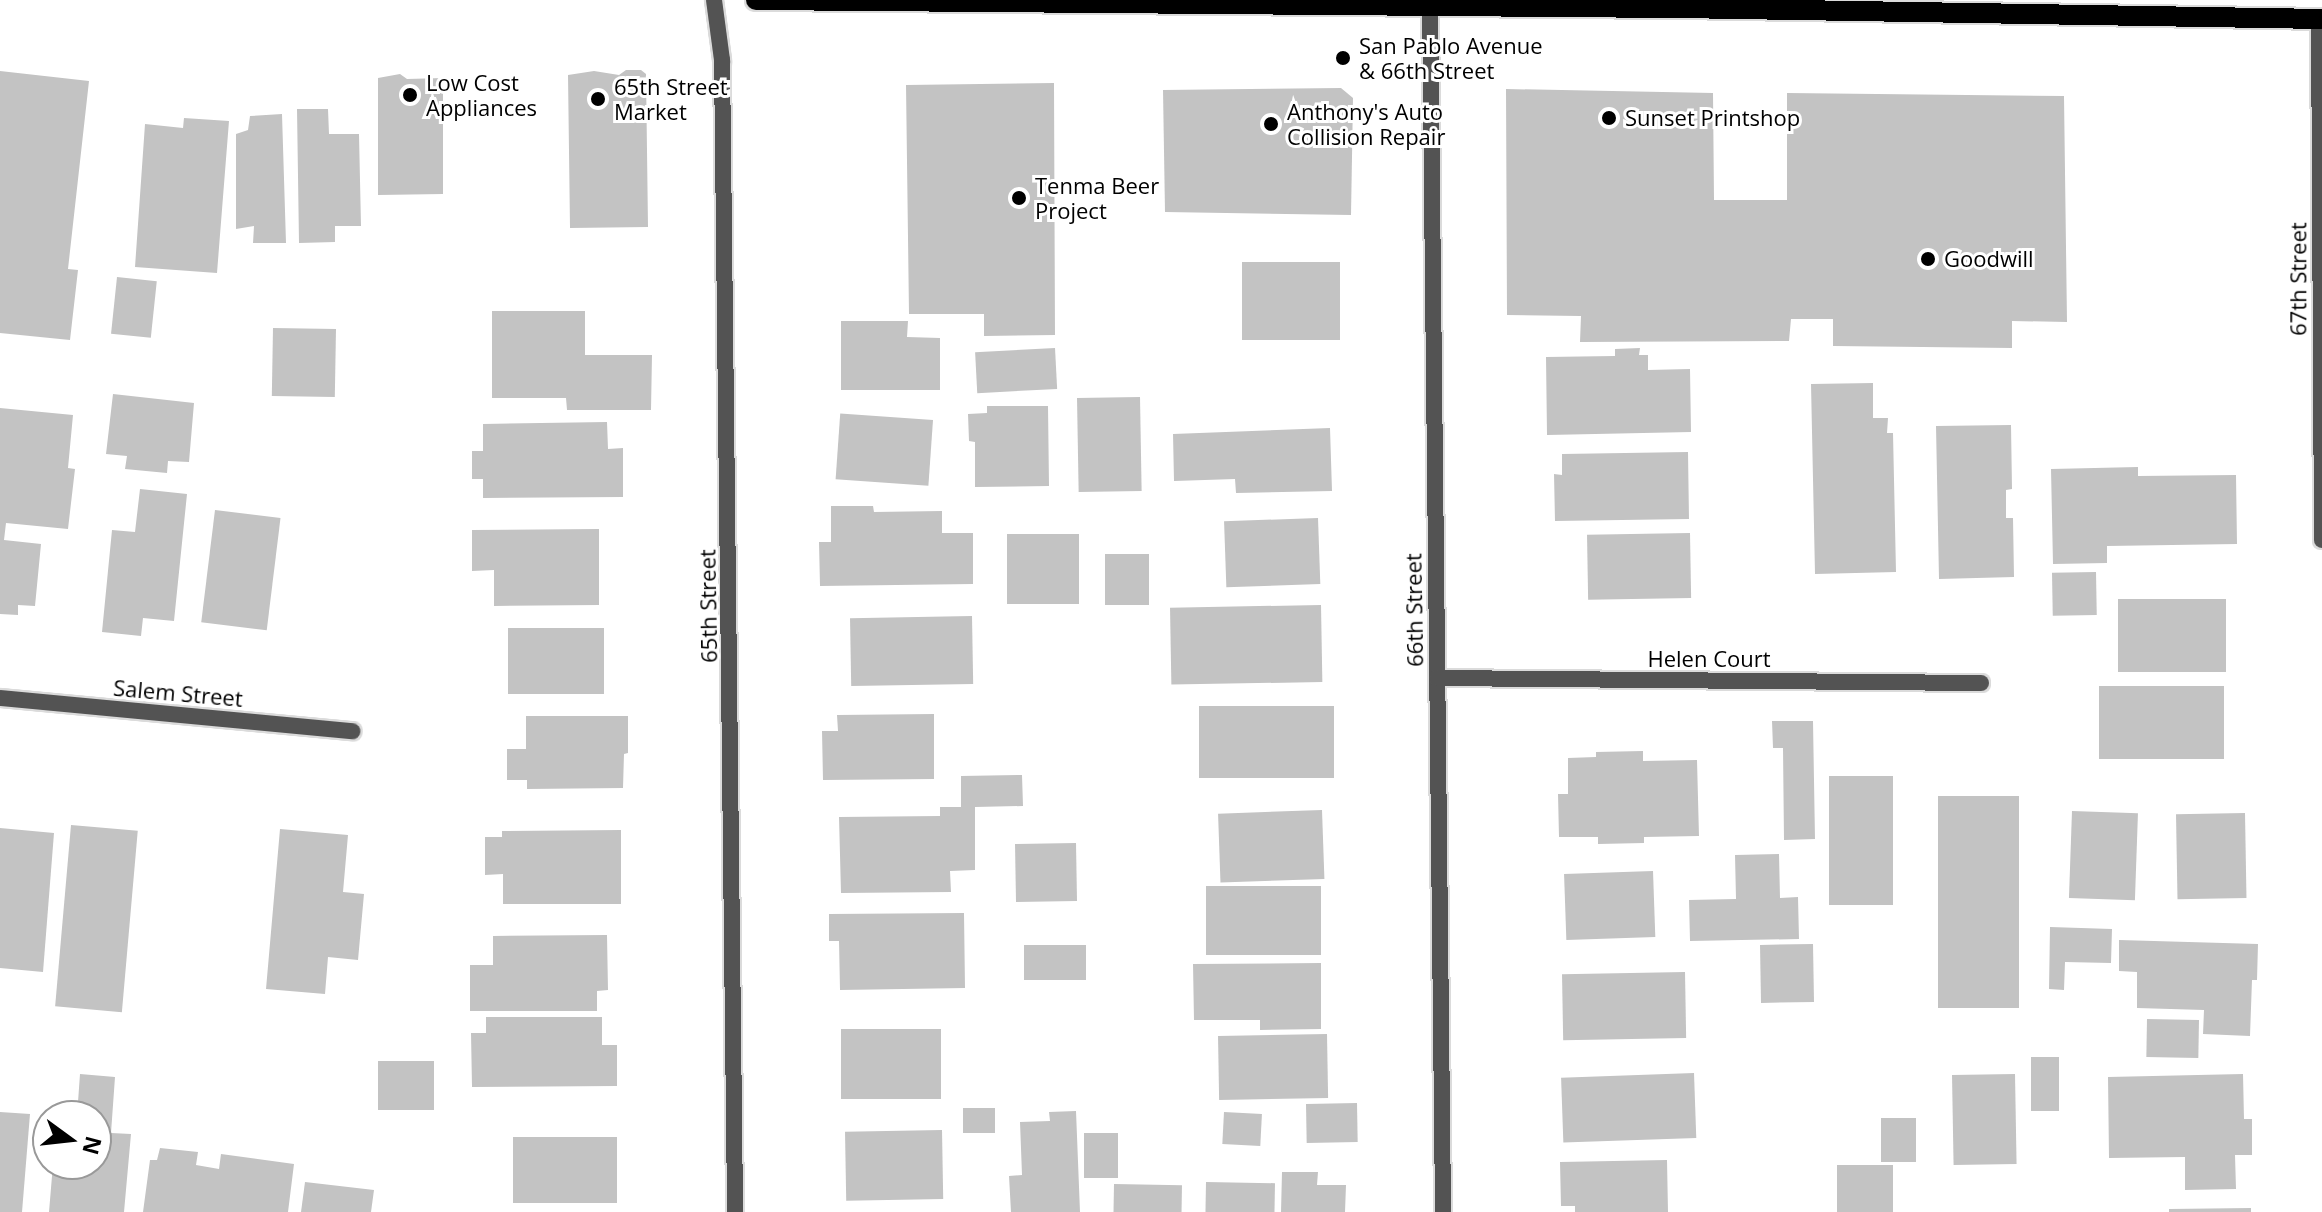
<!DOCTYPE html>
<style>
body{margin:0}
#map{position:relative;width:2322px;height:1212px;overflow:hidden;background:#fff;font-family:"Open Sans",sans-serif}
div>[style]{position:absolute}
.building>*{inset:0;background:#c3c3c3;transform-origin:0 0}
.roads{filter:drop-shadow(2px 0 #dbdbdb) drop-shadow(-2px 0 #dbdbdb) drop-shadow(0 2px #dbdbdb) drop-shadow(0 -2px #dbdbdb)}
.minor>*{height:16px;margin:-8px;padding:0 8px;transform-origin:8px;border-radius:8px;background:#535353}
.primary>*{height:20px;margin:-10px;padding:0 10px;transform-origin:10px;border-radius:10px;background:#000}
.dots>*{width:22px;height:22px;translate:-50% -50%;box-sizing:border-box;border:4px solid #fff;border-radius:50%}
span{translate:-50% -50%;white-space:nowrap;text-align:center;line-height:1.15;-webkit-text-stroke:6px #fff;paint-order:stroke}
.poi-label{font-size:22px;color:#000}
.left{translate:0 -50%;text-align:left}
.street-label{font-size:22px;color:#000}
.north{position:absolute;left:32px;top:1100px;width:80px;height:80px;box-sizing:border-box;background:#fff;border:2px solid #999;border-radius:50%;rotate:105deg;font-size:22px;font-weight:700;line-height:32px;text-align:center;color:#000}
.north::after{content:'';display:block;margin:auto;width:28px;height:36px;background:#000;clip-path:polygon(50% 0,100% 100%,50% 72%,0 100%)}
</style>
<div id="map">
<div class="building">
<i style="clip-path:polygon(626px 70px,641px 70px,646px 74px,648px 227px,570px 228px,568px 75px,594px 71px,619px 75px)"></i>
<i style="clip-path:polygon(0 71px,89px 81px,68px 269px,78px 270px,70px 340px,0 333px)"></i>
<i style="clip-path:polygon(400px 74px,407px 79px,443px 78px,443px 194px,378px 195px,378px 78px)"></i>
<i style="clip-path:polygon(1054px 83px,1055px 335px,984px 336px,984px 314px,909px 314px,906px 85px)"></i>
<i style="clip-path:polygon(1341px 88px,1353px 98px,1351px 215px,1165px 212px,1163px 90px)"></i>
<i style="clip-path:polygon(1506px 89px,1713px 93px,1714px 200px,1787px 200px,1787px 93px,2064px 96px,2067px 322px,2012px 321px,2012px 348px,1833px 346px,1833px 319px,1791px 319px,1789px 341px,1580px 342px,1581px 316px,1507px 315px)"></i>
<i style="clip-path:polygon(297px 109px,328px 109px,329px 134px,359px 134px,361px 226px,335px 226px,335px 242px,299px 243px)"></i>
<i style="clip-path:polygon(282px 114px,286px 243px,253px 243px,254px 226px,236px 229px,236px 134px,248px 130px,250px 116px)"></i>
<i style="clip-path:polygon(184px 118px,229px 121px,217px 273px,135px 267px,145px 124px,183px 128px)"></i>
<i style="left:1242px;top:262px;width:98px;height:78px"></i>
<i style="left:117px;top:277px;width:40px;height:57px;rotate:6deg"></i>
<i style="clip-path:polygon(492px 311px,585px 311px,585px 355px,652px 355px,651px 410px,567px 410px,566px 398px,492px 398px)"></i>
<i style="clip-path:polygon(841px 321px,908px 321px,907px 337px,940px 338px,940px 390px,841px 390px)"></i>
<i style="left:273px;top:328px;width:63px;height:68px;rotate:1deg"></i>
<i style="left:1055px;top:348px;width:41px;height:80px;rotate:87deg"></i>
<i style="clip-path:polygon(1640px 348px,1639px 355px,1648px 355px,1648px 370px,1690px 369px,1691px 432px,1547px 435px,1546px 357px,1615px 356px,1615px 349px)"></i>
<i style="clip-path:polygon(1873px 383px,1873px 418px,1888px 418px,1887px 433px,1893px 433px,1896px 572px,1815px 574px,1811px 384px)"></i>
<i style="clip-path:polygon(113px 394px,194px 403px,189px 462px,168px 461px,167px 473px,125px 469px,127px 456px,106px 454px)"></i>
<i style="left:1140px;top:397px;width:94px;height:63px;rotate:89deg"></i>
<i style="clip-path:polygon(987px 406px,1048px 406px,1049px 486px,975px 487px,975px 442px,969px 441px,968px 414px,987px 413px)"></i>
<i style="clip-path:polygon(0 408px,73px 415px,68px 468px,75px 469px,68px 529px,6px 523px,4px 540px,41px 544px,35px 606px,18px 605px,18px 615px,0 614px)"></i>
<i style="left:933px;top:420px;width:66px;height:93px;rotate:94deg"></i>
<i style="clip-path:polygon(607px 422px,608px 449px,623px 448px,623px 497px,483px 498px,483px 479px,472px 479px,472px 451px,483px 451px,483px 424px)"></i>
<i style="clip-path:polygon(2011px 425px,2012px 489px,2006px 490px,2006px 518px,2013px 518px,2014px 577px,1939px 579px,1936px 426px)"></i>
<i style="clip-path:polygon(1330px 428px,1332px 491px,1236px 493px,1235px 479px,1174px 481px,1173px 434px)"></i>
<i style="clip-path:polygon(1688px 452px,1689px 519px,1555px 521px,1554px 474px,1562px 475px,1562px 454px)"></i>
<i style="clip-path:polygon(2138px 467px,2138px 476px,2236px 475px,2237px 544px,2107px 546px,2107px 563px,2053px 564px,2051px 469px)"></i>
<i style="clip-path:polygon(140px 489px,187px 494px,174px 621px,143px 618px,141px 636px,102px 632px,112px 530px,135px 532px)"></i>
<i style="clip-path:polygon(831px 506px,873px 506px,874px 512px,942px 511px,942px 533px,973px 533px,973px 584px,820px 586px,819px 542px,831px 542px)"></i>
<i style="left:215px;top:510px;width:66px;height:113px;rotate:7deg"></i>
<i style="left:1318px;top:518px;width:66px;height:94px;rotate:88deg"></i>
<i style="clip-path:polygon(599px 529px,599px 605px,494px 606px,494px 570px,472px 571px,472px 530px)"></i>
<i style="left:1690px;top:533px;width:65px;height:103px;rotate:89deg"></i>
<i style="left:1007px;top:534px;width:72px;height:70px"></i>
<i style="left:1105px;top:554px;width:44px;height:51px"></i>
<i style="left:2096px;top:572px;width:43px;height:44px;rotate:89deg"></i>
<i style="left:2118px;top:599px;width:108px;height:73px"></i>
<i style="left:1321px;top:605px;width:77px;height:151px;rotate:89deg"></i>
<i style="left:972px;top:616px;width:68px;height:122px;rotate:89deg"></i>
<i style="left:508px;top:628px;width:96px;height:66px"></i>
<i style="left:2099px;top:686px;width:125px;height:73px"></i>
<i style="left:1334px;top:706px;width:72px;height:135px;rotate:90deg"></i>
<i style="clip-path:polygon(934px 714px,934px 779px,823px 780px,822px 731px,838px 731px,837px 715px)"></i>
<i style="clip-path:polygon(526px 716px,628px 716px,628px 753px,624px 754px,623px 788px,527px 789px,527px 780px,507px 780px,507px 749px,526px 749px)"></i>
<i style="clip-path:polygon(1772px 721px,1813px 721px,1815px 839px,1784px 840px,1783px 748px,1773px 748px)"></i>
<i style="clip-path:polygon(1643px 751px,1643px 761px,1697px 760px,1699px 836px,1644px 837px,1644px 843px,1598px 844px,1598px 837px,1559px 837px,1558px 794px,1568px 794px,1568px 758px,1596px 757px,1596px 752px)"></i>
<i style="clip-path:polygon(1022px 775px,1023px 806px,975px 807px,975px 870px,950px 871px,951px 892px,841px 893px,839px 817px,940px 816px,940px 807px,961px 807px,961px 776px)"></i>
<i style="left:1829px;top:776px;width:64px;height:129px"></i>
<i style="left:1938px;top:796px;width:81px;height:212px"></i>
<i style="left:1322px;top:810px;width:69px;height:104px;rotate:88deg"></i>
<i style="left:2072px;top:811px;width:66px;height:87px;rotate:2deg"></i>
<i style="left:2245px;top:813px;width:85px;height:69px;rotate:89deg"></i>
<i style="left:71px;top:825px;width:67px;height:182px;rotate:5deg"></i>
<i style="clip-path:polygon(0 828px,54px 833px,43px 972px,0 968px)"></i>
<i style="clip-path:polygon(280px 829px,348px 835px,343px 892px,364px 894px,358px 960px,328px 957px,325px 994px,266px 989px)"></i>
<i style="clip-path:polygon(621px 830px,621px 904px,503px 904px,503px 874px,485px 875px,485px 837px,502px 837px,502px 831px)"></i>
<i style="left:1076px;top:843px;width:58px;height:61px;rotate:89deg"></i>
<i style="clip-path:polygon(1779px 854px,1780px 898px,1798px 897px,1799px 939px,1690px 941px,1689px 900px,1736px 899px,1735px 855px)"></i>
<i style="left:1653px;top:871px;width:66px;height:89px;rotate:88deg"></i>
<i style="left:1321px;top:886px;width:69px;height:115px;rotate:90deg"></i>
<i style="clip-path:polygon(964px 913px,965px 988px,840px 990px,839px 941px,829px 941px,829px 914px)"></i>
<i style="clip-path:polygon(2050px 927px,2112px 929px,2111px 963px,2065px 962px,2064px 990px,2049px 989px)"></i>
<i style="clip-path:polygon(607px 935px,608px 990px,597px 991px,597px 1011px,470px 1011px,470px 965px,493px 965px,493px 936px)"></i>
<i style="clip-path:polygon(2119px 940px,2258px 944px,2257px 980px,2252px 980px,2250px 1036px,2203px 1034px,2204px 1010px,2137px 1008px,2137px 972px,2119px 971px)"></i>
<i style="left:1813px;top:944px;width:58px;height:53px;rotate:89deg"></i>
<i style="left:1024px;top:945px;width:62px;height:35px"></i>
<i style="clip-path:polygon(1321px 963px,1321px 1029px,1260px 1030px,1260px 1020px,1194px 1020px,1193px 964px)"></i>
<i style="left:1685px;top:972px;width:66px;height:123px;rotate:89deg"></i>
<i style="clip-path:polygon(486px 1017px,602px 1017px,602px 1045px,617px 1045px,617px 1086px,472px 1087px,471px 1033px,486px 1033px)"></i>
<i style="left:2147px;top:1019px;width:52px;height:38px;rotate:1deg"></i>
<i style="left:941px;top:1029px;width:70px;height:100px;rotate:90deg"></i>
<i style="left:1327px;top:1034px;width:64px;height:109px;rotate:89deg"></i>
<i style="left:2031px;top:1057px;width:28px;height:54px"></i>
<i style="left:434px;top:1061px;width:49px;height:56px;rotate:90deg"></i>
<i style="left:1694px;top:1073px;width:65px;height:133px;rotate:88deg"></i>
<i style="clip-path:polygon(80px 1074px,115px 1077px,111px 1133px,131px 1134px,124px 1212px,49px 1212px,53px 1164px,96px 1164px,96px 1116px,77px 1116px)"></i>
<i style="left:2015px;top:1074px;width:90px;height:63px;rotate:89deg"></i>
<i style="clip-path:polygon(2243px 1074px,2244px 1119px,2252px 1119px,2252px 1155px,2235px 1155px,2236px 1189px,2185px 1190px,2185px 1157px,2109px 1158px,2108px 1077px)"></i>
<i style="left:1357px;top:1103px;width:39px;height:51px;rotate:89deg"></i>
<i style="left:995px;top:1108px;width:25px;height:32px;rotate:90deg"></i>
<i style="clip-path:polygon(1076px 1111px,1080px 1212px,1011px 1212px,1009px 1176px,1022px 1175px,1020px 1122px,1050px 1121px,1049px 1112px)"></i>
<i style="clip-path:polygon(0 1112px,30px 1114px,22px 1212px,0 1212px)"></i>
<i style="left:1224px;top:1112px;width:38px;height:32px;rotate:3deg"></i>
<i style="left:1881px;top:1118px;width:35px;height:44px"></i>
<i style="left:942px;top:1130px;width:69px;height:97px;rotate:89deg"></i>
<i style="left:1084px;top:1133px;width:34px;height:45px"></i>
<i style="left:513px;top:1137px;width:104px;height:66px"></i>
<i style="clip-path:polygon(160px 1148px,198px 1152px,196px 1165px,219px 1169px,221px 1154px,294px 1164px,288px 1212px,143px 1212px,150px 1160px,157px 1160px)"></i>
<i style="clip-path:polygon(1667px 1160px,1668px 1212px,1575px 1212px,1575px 1206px,1561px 1206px,1560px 1162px)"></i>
<i style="left:1893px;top:1165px;width:47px;height:56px;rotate:90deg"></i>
<i style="clip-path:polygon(1282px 1172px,1318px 1172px,1317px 1185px,1346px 1185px,1345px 1212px,1281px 1212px)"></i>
<i style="clip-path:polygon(305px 1182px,374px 1190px,371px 1212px,301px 1212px)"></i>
<i style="left:1206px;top:1182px;width:69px;height:30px;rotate:1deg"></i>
<i style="left:1114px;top:1184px;width:68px;height:28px;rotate:1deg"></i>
<i style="clip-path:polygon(2251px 1208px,2251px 1212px,2169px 1212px,2169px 1209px)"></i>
</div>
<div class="roads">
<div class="minor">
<i style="left:714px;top:0;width:61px;rotate:82.4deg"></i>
<i style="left:722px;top:60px;width:1152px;rotate:89.35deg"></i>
<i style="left:1430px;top:7px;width:1205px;rotate:89.38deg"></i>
<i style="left:2319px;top:19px;width:521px;rotate:89.67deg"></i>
<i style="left:1437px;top:678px;width:544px;rotate:0.53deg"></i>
<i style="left:0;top:698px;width:354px;rotate:5.4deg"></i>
</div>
<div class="primary">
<i style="left:756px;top:0;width:923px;rotate:0.5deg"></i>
<i style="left:1679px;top:8px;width:643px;rotate:0.98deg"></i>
</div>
</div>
<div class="dots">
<i style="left:1343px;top:58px;background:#000"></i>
<i style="left:410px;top:95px;background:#000"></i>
<i style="left:598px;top:99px;background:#000"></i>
<i style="left:1609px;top:118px;background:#000"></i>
<i style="left:1271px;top:124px;background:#000"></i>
<i style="left:1019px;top:198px;background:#000"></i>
<i style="left:1928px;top:259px;background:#000"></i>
</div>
<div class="poi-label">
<span class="left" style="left:1359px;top:58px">San Pablo Avenue<br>&amp; 66th Street</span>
<span class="left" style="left:426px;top:95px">Low Cost<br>Appliances</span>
<span class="left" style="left:614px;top:99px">65th Street<br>Market</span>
<span class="left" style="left:1287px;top:124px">Anthony's Auto<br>Collision Repair</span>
<span class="left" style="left:1625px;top:118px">Sunset Printshop</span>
<span class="left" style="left:1035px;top:198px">Tenma Beer<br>Project</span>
<span class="left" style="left:1944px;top:259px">Goodwill</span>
</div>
<div class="street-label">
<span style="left:2298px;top:279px;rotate:-90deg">67th Street</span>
<span style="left:708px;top:606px;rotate:-91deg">65th Street</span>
<span style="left:1414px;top:610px;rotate:-91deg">66th Street</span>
<span style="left:1709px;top:659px">Helen Court</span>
<span style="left:178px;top:693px;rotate:5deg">Salem Street</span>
</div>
<div class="north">N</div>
</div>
